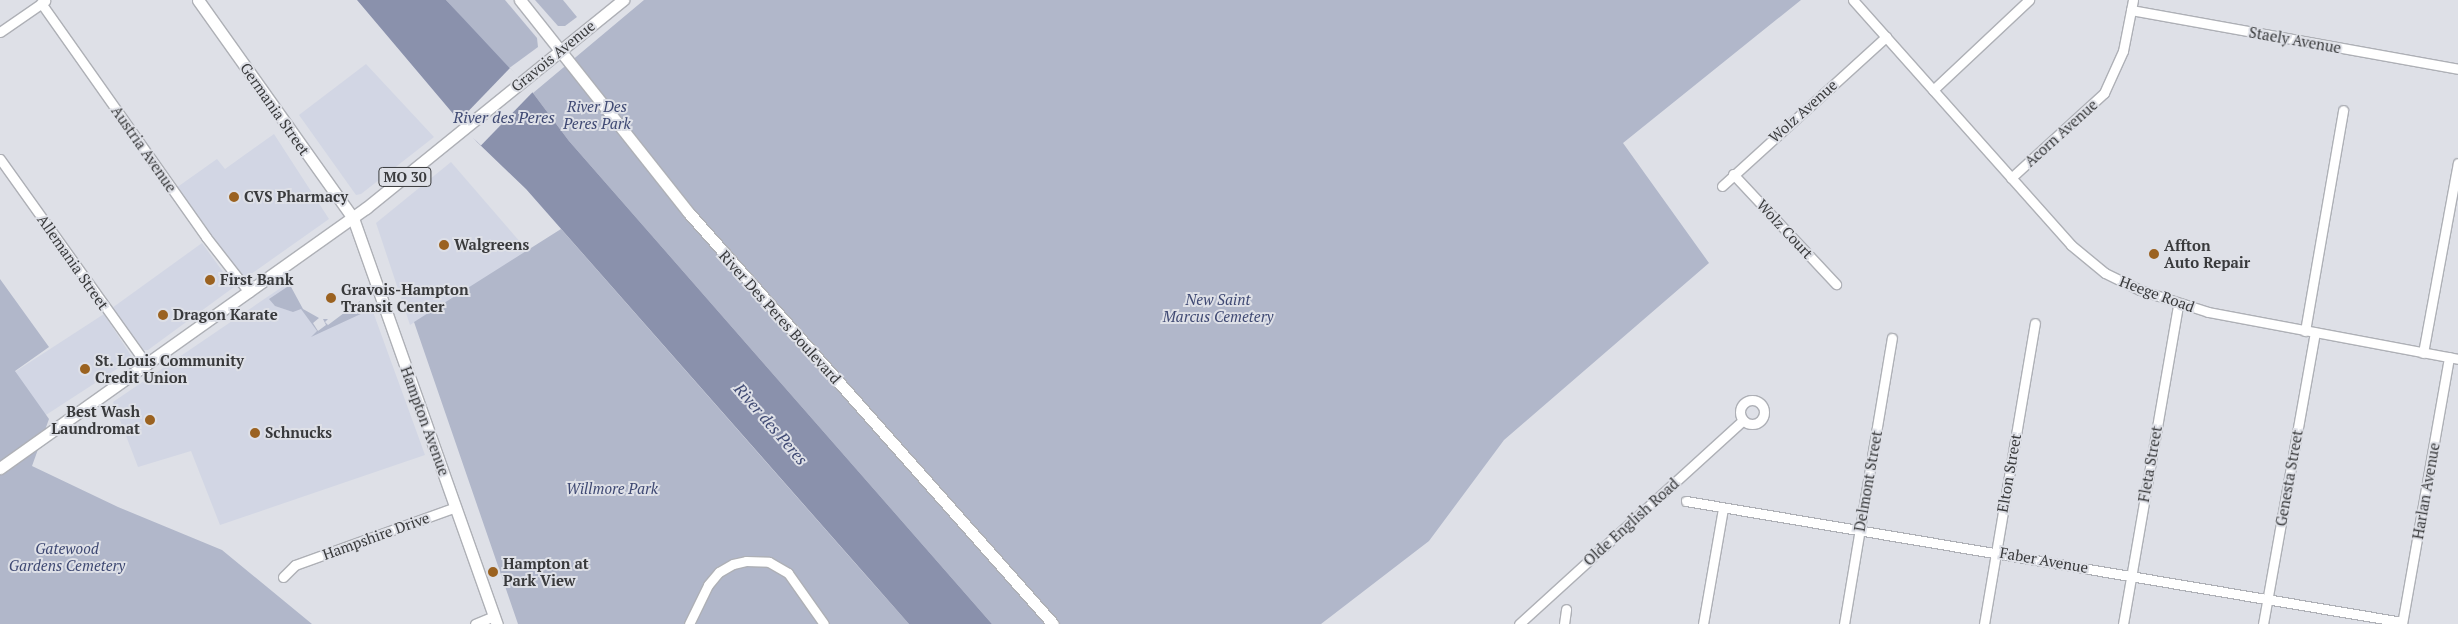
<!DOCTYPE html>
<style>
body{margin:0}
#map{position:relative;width:2458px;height:624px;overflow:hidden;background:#dee0e7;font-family:"PT Serif",serif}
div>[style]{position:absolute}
.built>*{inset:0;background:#d2d6e4;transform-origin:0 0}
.green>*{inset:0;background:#b1b7ca}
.water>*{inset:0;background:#8a91ac}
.pier>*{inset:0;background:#dee0e7;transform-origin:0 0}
.roads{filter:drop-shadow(1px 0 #aeb0b6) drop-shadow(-1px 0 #aeb0b6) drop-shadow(0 1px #aeb0b6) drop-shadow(0 -1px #aeb0b6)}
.minor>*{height:9px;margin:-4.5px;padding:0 4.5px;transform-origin:4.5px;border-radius:4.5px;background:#fff}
.minor>.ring{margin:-4.5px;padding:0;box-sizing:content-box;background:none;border:9px solid #fff;border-radius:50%}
.major>*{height:11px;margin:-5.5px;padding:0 5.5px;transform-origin:5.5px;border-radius:5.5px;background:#fff}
.dots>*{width:14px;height:14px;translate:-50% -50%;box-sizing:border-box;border:2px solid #dee0e7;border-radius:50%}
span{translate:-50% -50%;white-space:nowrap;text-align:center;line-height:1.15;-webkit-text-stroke:4px #dee0e7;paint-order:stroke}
.shield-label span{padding:1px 4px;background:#dee0e7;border:1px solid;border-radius:4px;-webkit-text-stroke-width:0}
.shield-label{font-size:14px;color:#393a3c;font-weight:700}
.street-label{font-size:15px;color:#393a3c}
.park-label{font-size:15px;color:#3f4973;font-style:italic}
.poi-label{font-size:15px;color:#393a3c;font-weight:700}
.left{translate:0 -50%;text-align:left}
.right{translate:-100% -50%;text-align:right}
.water-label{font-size:16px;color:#3f4973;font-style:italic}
</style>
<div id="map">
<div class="built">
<i style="clip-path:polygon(366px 64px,434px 137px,361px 194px,356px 195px,299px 115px)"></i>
<i style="clip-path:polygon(274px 134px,329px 219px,244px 279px,176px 188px,217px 159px,225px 169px)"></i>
<i style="clip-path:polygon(451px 162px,528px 251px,410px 325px,376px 223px)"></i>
<i style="clip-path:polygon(202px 243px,234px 287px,148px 350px,142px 350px,112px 308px)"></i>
<i style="clip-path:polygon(285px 285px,317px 331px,372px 309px,425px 455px,220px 525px,191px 451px,138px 467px,113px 402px)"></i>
<i style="left:104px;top:314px;width:53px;height:106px;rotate:57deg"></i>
</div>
<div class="green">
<i style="clip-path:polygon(446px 0,505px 0,537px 38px,538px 47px,508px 69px)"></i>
<i style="clip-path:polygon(535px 0,563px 0,577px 17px,565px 26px,558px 26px)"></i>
<i style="clip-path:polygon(644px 0,1801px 0,1623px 143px,1709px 263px,1504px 440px,1429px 541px,1321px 624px,992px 624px,569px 141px,533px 93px)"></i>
<i style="clip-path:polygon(561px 229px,869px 579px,909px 624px,518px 624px,414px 322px)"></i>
<i style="clip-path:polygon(0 279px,49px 347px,15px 371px,49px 419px,32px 466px,118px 507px,222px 550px,312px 624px,0 624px)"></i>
<i style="clip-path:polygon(290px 285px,303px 309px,319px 318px,313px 323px,318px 331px,326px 325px,323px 319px,328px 319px,325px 322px,328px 325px,360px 301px,365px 312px,311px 337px,317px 331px,301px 309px,293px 312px,275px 306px,269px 299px)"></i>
</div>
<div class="water">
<i style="clip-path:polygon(357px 0,446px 0,533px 93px,569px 141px,992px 624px,909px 624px,526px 189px,477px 142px)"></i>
</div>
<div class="pier">
<i style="left:510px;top:68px;width:33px;height:76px;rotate:44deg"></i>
</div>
<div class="roads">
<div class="minor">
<i style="left:1853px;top:0;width:328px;rotate:48.3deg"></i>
<i style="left:2071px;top:245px;width:44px;rotate:39.5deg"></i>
<i style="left:2105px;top:273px;width:39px;rotate:26deg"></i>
<i style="left:2140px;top:290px;width:71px;rotate:17.9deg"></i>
<i style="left:2208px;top:312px;width:254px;rotate:10.6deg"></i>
<i style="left:41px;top:3px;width:286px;rotate:54.8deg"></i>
<i style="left:206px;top:237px;width:70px;rotate:52deg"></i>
<i style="left:2131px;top:10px;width:332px;rotate:10.2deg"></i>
<i style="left:0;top:32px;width:55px;rotate:-34.6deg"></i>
<i style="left:1933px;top:90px;width:132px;rotate:-43.2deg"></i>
<i style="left:0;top:159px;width:253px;rotate:54.5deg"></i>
<i style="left:1733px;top:174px;width:151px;rotate:46.9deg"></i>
<i style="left:2011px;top:178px;width:126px;rotate:-42.4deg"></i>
<i style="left:2104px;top:93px;width:46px;rotate:-65.7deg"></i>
<i style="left:2123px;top:51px;width:52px;rotate:-78.9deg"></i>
<i style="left:1722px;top:186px;width:222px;rotate:-42.3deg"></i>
<i style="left:2305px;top:331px;width:224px;rotate:-80.2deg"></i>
<i style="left:2423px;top:353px;width:193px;rotate:-79.6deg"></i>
<i class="ring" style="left:1740px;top:400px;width:15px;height:15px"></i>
<i style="left:1686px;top:501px;width:726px;rotate:9.59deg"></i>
<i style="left:283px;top:577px;width:17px;rotate:-45deg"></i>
<i style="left:295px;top:565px;width:171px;rotate:-19.8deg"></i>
<i style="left:475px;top:624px;width:21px;rotate:-23deg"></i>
<i style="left:689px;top:624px;width:43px;rotate:-64deg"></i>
<i style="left:708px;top:585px;width:17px;rotate:-50deg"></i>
<i style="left:719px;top:572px;width:16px;rotate:-30deg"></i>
<i style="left:733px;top:564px;width:13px;rotate:-13deg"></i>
<i style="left:746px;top:561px;width:23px;rotate:2deg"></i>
<i style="left:769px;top:562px;width:22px;rotate:30deg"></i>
<i style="left:788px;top:573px;width:62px;rotate:54.8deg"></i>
<i style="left:1519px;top:624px;width:303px;rotate:-42.3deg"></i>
<i style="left:1564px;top:624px;width:15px;rotate:-82deg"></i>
<i style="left:1703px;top:624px;width:118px;rotate:-80.2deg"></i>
<i style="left:1844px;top:624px;width:290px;rotate:-80.5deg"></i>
<i style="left:1984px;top:624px;width:305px;rotate:-80.4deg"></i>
<i style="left:2123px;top:624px;width:325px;rotate:-80.2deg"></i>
<i style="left:2263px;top:624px;width:296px;rotate:-79.9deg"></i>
<i style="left:2402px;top:624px;width:271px;rotate:-80deg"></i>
</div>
<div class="major">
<i style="left:198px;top:0;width:267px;rotate:54.6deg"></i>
<i style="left:353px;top:218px;width:431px;rotate:70.5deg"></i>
<i style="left:520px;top:0;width:270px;rotate:51.6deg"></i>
<i style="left:688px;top:212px;width:550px;rotate:48.46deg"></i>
<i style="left:0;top:468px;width:449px;rotate:-35.4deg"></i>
<i style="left:366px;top:208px;width:331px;rotate:-39deg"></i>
</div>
</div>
<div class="dots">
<i style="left:234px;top:197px;background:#9b6220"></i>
<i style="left:444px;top:245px;background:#9b6220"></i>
<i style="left:2154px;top:254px;background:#9b6220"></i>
<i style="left:210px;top:280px;background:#9b6220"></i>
<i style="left:331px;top:298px;background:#9b6220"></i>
<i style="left:163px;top:315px;background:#9b6220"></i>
<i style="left:85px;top:369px;background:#9b6220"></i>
<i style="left:150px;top:420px;background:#9b6220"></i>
<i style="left:255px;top:433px;background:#9b6220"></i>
<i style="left:493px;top:572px;background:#9b6220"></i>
</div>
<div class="shield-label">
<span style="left:405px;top:177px">MO 30</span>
</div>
<div class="street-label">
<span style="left:2295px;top:40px;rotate:10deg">Staely Avenue</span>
<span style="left:553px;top:56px;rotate:-39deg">Gravois Avenue</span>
<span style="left:275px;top:109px;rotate:55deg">Germania Street</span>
<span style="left:1803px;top:111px;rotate:-42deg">Wolz Avenue</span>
<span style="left:2061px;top:133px;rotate:-42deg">Acorn Avenue</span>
<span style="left:144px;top:149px;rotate:55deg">Austria Avenue</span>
<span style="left:1785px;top:229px;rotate:47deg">Wolz Court</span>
<span style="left:73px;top:262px;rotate:55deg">Allemania Street</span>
<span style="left:2157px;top:294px;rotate:20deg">Heege Road</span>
<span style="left:780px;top:317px;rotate:48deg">River Des Peres Boulevard</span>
<span style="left:425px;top:421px;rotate:70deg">Hampton Avenue</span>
<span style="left:2150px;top:464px;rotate:-80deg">Fleta Street</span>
<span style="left:2009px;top:473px;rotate:-80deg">Elton Street</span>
<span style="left:2289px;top:478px;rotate:-80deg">Genesta Street</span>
<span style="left:1868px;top:481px;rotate:-80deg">Delmont Street</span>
<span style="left:2426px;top:491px;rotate:-80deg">Harlan Avenue</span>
<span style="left:1631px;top:522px;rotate:-42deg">Olde English Road</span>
<span style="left:376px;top:536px;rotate:-20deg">Hampshire Drive</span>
<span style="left:2044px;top:560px;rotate:10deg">Faber Avenue</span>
</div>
<div class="park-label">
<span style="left:597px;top:115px">River Des<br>Peres Park</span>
<span style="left:1218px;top:308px">New Saint<br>Marcus Cemetery</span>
<span style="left:612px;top:489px">Willmore Park</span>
<span style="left:67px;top:557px">Gatewood<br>Gardens Cemetery</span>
</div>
<div class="poi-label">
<span class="left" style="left:244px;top:197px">CVS Pharmacy</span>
<span class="left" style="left:454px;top:245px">Walgreens</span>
<span class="left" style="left:2164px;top:254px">Affton<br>Auto Repair</span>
<span class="left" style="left:220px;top:280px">First Bank</span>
<span class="left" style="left:341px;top:298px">Gravois-Hampton<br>Transit Center</span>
<span class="left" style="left:173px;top:315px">Dragon Karate</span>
<span class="left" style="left:95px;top:369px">St. Louis Community<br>Credit Union</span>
<span class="right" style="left:140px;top:420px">Best Wash<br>Laundromat</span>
<span class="left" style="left:265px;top:433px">Schnucks</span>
<span class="left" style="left:503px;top:572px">Hampton at<br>Park View</span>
</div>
<div class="water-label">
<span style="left:504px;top:117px">River des Peres</span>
<span style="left:771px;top:424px;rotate:49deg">River des Peres</span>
</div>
</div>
